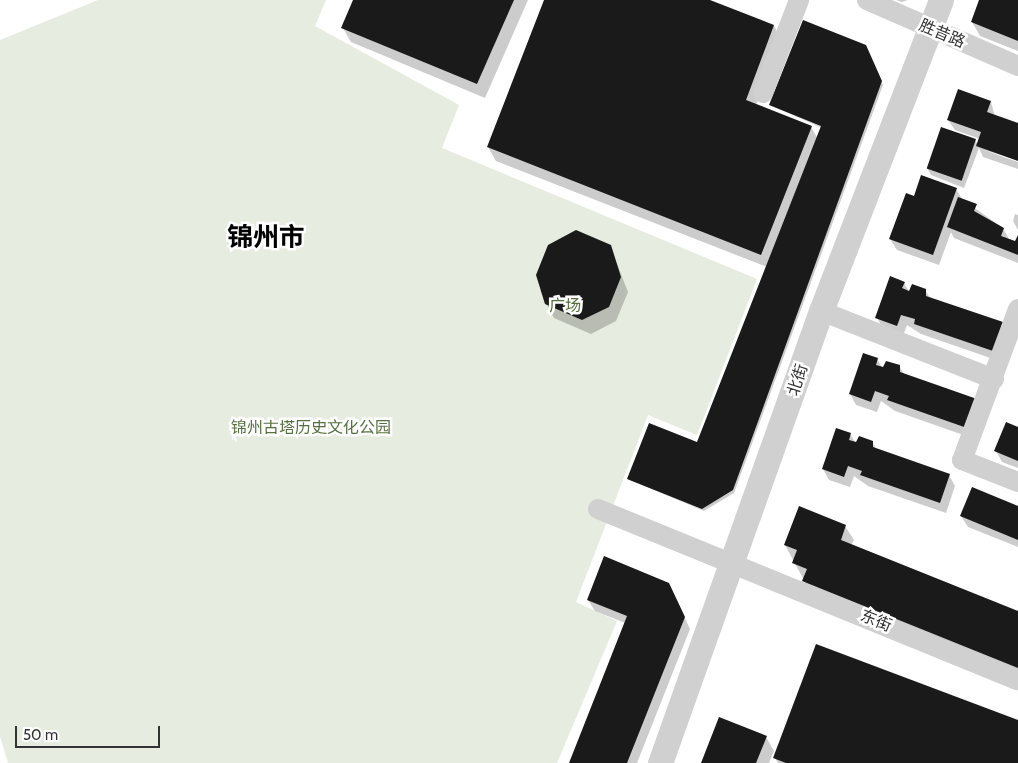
<!DOCTYPE html>
<meta charset="utf-8">
<style>
body{margin:0}
#map{position:relative;width:1018px;height:763px;overflow:hidden;background:#fff;font-family:Cabin,"Noto Sans SC",sans-serif}
div>[style]{position:absolute}
.green>*{inset:0;background:#e6ecdf}
.shadow>*{inset:0;background:#0003}
.building>*{inset:0;background:#1a1a1a;transform-origin:0 0}
.minor>*{height:20px;margin:-10px;padding:0 10px;transform-origin:10px;border-radius:10px;background:#d0d0d0}
.tertiary>*{height:25px;margin:-12.5px;padding:0 12.5px;transform-origin:12.5px;border-radius:12.5px;background:#d0d0d0}
span{translate:-50% -50%;white-space:nowrap;text-align:center;line-height:1.15;-webkit-text-stroke:5px #fff;paint-order:stroke}
.street-label{font-size:16px;color:#333}
.park-label{font-size:16px;color:#56703f}
.town-label{font-size:26px;color:#000;font-weight:700}
.scale{position:absolute;left:15px;top:726px;width:145px;height:22px;box-sizing:border-box;border:2px solid #333;border-top:0;padding-left:6px;font-size:15px;line-height:18px;white-space:nowrap;color:#333;-webkit-text-stroke:4px #fff;paint-order:stroke}
</style>
<div id="map">
<div class="green">
<i style="clip-path:polygon(98px 0,326px 0,315px 26px,459px 105px,442px 148px,757px 279px,697px 435px,648px 415px,576px 602px,617px 621px,557px 763px,8px 763px,0 736px,0 40px)"></i>
</div>
<div class="shadow">
<i style="clip-path:polygon(355px 0,528px 0,485px 98px,351px 42px,343px 28px)"></i>
<i style="clip-path:polygon(545px 0,707px 0,774px 26px,782px 40px,756px 105px,811px 127px,818px 139px,822px 128px,771px 105px,867px 50px,883px 85px,734px 493px,704px 511px,628px 479px,698px 443px,767px 267px,496px 161px,488px 147px)"></i>
<i style="clip-path:polygon(896px 0,908px 0,902px 2px)"></i>
<i style="clip-path:polygon(981px 0,1018px 0,1018px 51px,980px 36px,972px 22px)"></i>
<i style="clip-path:polygon(991px 102px,995px 117px,1018px 125px,1018px 160px,984px 150px,1018px 162px,1018px 169px,983px 157px,979px 148px,964px 188px,931px 175px,927px 168px,975px 140px,978px 145px,980px 139px,955px 130px,948px 120px)"></i>
<i style="clip-path:polygon(956px 189px,962px 199px,1003px 228px,1009px 239px,1016px 243px,1018px 238px,1018px 263px,954px 238px,951px 232px,939px 265px,897px 250px,890px 239px,915px 197px)"></i>
<i style="clip-path:polygon(1015px 214px,1018px 215px,1018px 230px,1013px 221px)"></i>
<i style="clip-path:polygon(610px 246px,628px 292px,616px 321px,591px 334px,554px 318px,546px 303px)"></i>
<i style="clip-path:polygon(904px 283px,910px 293px,925px 290px,930px 298px,1002px 323px,999px 361px,921px 334px,907px 325px,903px 336px,883px 328px,877px 318px)"></i>
<i style="clip-path:polygon(877px 359px,883px 369px,899px 366px,904px 374px,976px 400px,972px 438px,895px 411px,881px 401px,877px 412px,856px 405px,850px 394px)"></i>
<i style="clip-path:polygon(1018px 428px,1018px 468px,1002px 462px,996px 451px)"></i>
<i style="clip-path:polygon(850px 434px,857px 445px,872px 442px,877px 450px,949px 475px,955px 486px,946px 513px,868px 486px,854px 476px,850px 487px,829px 480px,823px 469px)"></i>
<i style="clip-path:polygon(1018px 507px,1018px 547px,968px 527px,961px 516px)"></i>
<i style="clip-path:polygon(845px 526px,854px 540px,851px 545px,1018px 612px,1018px 678px,812px 595px,785px 545px)"></i>
<i style="clip-path:polygon(669px 584px,690px 629px,637px 763px,570px 763px,625px 623px,595px 611px,588px 600px)"></i>
<i style="clip-path:polygon(1018px 722px,1018px 763px,778px 763px,775px 758px)"></i>
<i style="clip-path:polygon(766px 737px,774px 751px,769px 763px,703px 763px)"></i>
</div>
<div class="building">
<i style="clip-path:polygon(353px 0,514px 0,477px 84px,341px 28px)"></i>
<i style="clip-path:polygon(544px 0,710px 0,774px 25px,746px 100px,812px 126px,761px 255px,487px 147px)"></i>
<i style="clip-path:polygon(979px 0,1018px 0,1018px 41px,971px 22px)"></i>
<i style="clip-path:polygon(803px 20px,866px 45px,882px 81px,733px 490px,702px 509px,627px 479px,649px 423px,697px 442px,821px 126px,769px 105px)"></i>
<i style="clip-path:polygon(958px 89px,991px 101px,987px 112px,1018px 123px,1018px 161px,976px 146px,981px 132px,947px 120px)"></i>
<i style="left:941px;top:127px;width:37px;height:44px;rotate:19deg"></i>
<i style="clip-path:polygon(921px 175px,957px 188px,933px 255px,889px 239px,906px 193px,914px 196px)"></i>
<i style="clip-path:polygon(958px 197px,977px 204px,974px 211px,1004px 228px,1001px 236px,1015px 241px,1018px 235px,1018px 255px,947px 227px)"></i>
<i style="clip-path:polygon(576px 230px,611px 245px,621px 277px,609px 307px,582px 320px,545px 304px,536px 275px,548px 245px)"></i>
<i style="clip-path:polygon(890px 276px,905px 282px,902px 288px,909px 291px,912px 284px,926px 289px,926px 296px,1003px 322px,993px 351px,914px 324px,915px 319px,901px 315px,897px 326px,875px 318px)"></i>
<i style="clip-path:polygon(863px 353px,878px 358px,876px 365px,883px 367px,886px 361px,900px 365px,900px 372px,977px 399px,967px 428px,887px 400px,889px 396px,875px 391px,871px 402px,849px 394px)"></i>
<i style="clip-path:polygon(1006px 422px,1018px 427px,1018px 461px,994px 451px)"></i>
<i style="clip-path:polygon(836px 428px,851px 433px,849px 440px,856px 442px,859px 436px,873px 441px,873px 447px,950px 474px,940px 503px,860px 475px,862px 471px,848px 466px,844px 477px,822px 469px)"></i>
<i style="clip-path:polygon(972px 487px,1018px 506px,1018px 540px,960px 516px)"></i>
<i style="clip-path:polygon(799px 506px,846px 525px,841px 540px,1018px 611px,1018px 668px,802px 581px,807px 569px,792px 563px,797px 550px,784px 545px)"></i>
<i style="clip-path:polygon(604px 556px,669px 583px,685px 617px,627px 763px,569px 763px,627px 616px,587px 600px)"></i>
<i style="clip-path:polygon(816px 644px,1018px 720px,1018px 763px,786px 763px,773px 758px)"></i>
<i style="clip-path:polygon(719px 717px,767px 736px,756px 763px,701px 763px)"></i>
</div>
<div class="minor">
<i style="left:867px;top:0;width:165px;rotate:23.6deg"></i>
<i style="left:763px;top:93px;width:100px;rotate:-68.8deg"></i>
<i style="left:1018px;top:309px;width:161px;rotate:110.3deg"></i>
<i style="left:962px;top:460px;width:60px;rotate:21.4deg"></i>
<i style="left:821px;top:311px;width:186px;rotate:21.5deg"></i>
<i style="left:598px;top:509px;width:453px;rotate:22.2deg"></i>
</div>
<div class="tertiary">
<i style="left:660px;top:763px;width:480px;rotate:-70.4deg"></i>
<i style="left:821px;top:311px;width:333px;rotate:-68.9deg"></i>
</div>
<div class="street-label">
<span style="left:942px;top:34px;rotate:23deg">胜昔路</span>
<span style="left:798px;top:380px;rotate:-72deg">北街</span>
<span style="left:876px;top:621px;rotate:22deg">东街</span>
</div>
<div class="park-label">
<span style="left:565px;top:306px">广场</span>
<span style="left:311px;top:428px">锦州古塔历史文化公园</span>
</div>
<div class="town-label">
<span style="left:266px;top:238px">锦州市</span>
</div>
<div class="scale">50 m</div>
</div>
